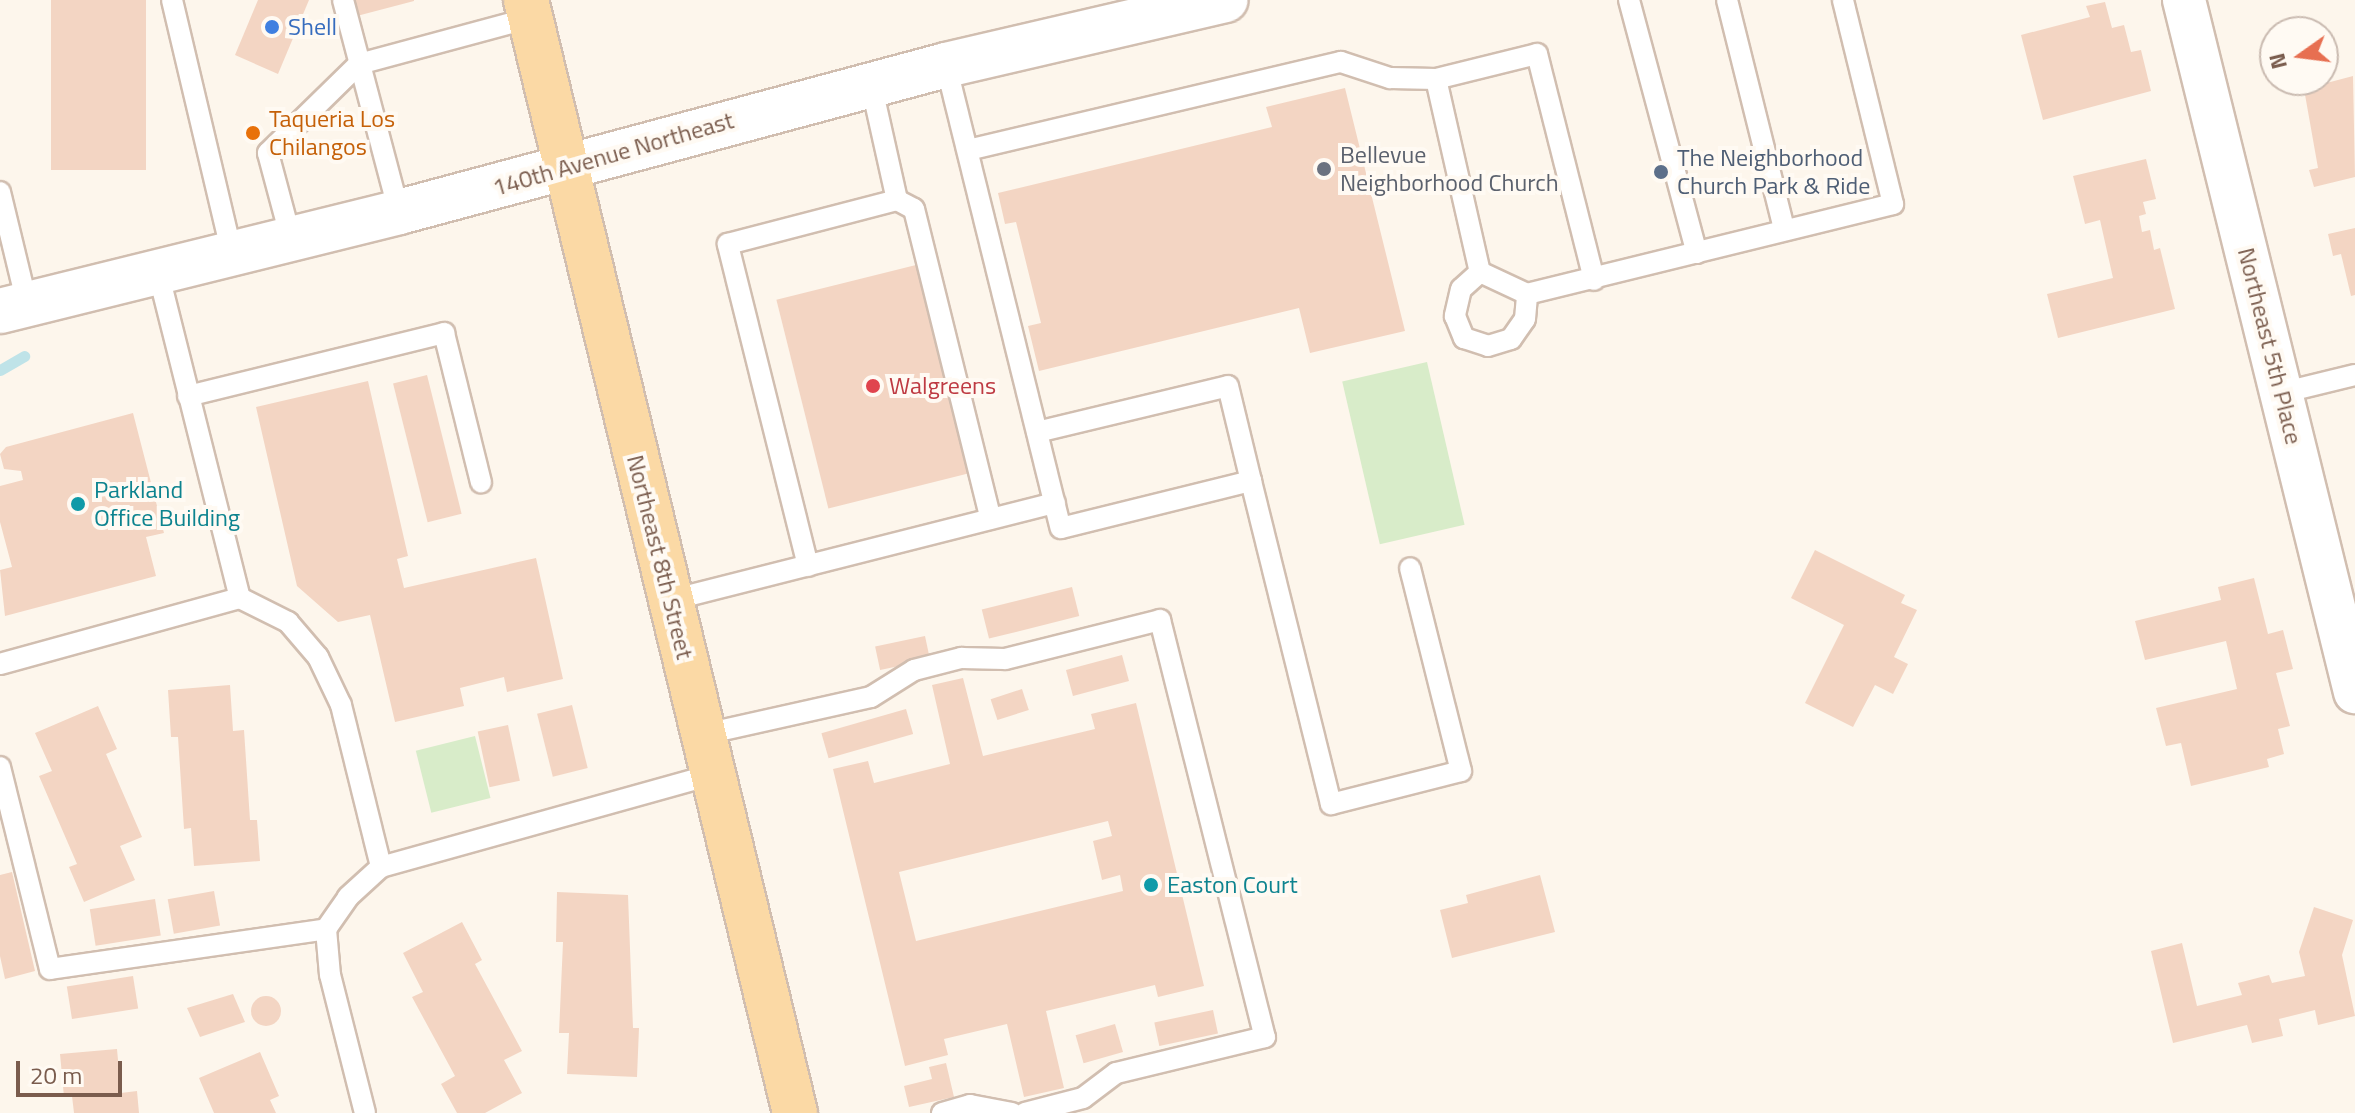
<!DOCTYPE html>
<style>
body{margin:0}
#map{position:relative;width:2355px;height:1113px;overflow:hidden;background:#fdf6ec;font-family:"Titillium Web",sans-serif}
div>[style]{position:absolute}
.green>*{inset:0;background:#d8ecc9;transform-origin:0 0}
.stream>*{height:11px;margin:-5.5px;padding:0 5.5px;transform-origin:5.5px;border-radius:5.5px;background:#bfe3e8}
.building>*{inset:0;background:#f3d5c3;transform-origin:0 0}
.round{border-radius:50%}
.roads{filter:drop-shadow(2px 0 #d1beb0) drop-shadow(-2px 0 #d1beb0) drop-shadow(0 2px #d1beb0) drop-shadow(0 -2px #d1beb0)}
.lane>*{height:20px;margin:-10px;padding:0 10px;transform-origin:10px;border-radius:10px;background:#fff}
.street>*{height:42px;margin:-21px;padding:0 21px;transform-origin:21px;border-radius:21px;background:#fff}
.secondary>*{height:44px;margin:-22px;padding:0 22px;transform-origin:22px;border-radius:22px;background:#fff}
.primary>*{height:44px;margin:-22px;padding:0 22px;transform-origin:22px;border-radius:22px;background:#fbd9a5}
.dots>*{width:22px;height:22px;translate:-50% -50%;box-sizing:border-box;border:4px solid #fffaf3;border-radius:50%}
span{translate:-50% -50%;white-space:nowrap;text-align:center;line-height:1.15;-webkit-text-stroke:8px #fffaf3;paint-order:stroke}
.shop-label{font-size:24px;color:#366cbe}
.left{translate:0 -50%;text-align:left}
.food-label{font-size:24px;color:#c56008}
.street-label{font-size:24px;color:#7a5c4d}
.worship-label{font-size:24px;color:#5b616d}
.service-label{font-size:24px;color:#4e5e75}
.health-label{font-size:24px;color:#be3a42}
.culture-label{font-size:24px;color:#0d838f}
.north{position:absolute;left:2259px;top:16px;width:80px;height:80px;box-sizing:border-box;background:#fffaf3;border:2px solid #cabbb1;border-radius:50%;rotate:256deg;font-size:22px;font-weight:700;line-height:32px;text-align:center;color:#7a5c4d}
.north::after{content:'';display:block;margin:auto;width:28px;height:36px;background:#e76f51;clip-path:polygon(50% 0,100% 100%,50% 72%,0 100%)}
.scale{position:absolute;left:16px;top:1061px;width:106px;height:36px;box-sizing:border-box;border:4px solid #7a5c4d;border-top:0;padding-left:10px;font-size:24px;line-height:28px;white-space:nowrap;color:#7a5c4d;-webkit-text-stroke:6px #fffaf3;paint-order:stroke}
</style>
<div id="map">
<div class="green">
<i style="left:1427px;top:362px;width:167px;height:87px;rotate:77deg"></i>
<i style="left:475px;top:736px;width:64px;height:61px;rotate:76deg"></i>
</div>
<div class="stream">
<i style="left:0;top:370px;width:28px;rotate:-30deg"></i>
</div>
<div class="building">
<i style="left:51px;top:0;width:95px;height:170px"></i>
<i style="clip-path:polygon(258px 0,309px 0,278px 74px,235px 55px)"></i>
<i style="clip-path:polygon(349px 0,414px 0,414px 1px,353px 17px)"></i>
<i style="clip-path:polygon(2105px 2px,2112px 28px,2124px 25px,2131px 52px,2141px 50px,2151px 91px,2043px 120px,2021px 35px,2090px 17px,2086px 6px)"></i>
<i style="clip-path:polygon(2353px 76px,2355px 177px,2314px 187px,2309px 170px,2318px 168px,2304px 89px)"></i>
<i style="clip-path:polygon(1345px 88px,1405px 331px,1310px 353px,1299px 308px,1039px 371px,1028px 326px,1041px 323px,1016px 222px,1005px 224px,998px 193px,1272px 127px,1266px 107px)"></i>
<i style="clip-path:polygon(2146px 159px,2156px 199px,2143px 202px,2146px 214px,2139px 216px,2142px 232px,2150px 230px,2154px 250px,2160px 248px,2175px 309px,2058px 338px,2047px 294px,2113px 278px,2100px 220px,2085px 224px,2073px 176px)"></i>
<i style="clip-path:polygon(2355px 228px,2355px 295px,2351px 296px,2341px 254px,2333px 256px,2328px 234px)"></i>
<i style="left:920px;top:264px;width:215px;height:148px;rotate:76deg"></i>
<i style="left:427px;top:375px;width:143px;height:35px;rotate:76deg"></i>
<i style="clip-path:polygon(368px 381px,408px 556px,397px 559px,404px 588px,536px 558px,563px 679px,507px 692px,504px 677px,460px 688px,464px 706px,395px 722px,370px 615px,338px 622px,297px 586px,256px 407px)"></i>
<i style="clip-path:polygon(133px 413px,164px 533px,146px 537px,156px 576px,5px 616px,0 570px,12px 567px,0 522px,0 486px,23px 480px,21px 471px,4px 469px,0 454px,6px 447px)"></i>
<i style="clip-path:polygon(1815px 550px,1905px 595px,1901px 603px,1917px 610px,1894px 657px,1908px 664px,1893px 694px,1875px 685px,1853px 727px,1805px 703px,1844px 625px,1791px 598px)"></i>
<i style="clip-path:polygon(2254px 578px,2268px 634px,2283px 630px,2293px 669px,2276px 673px,2290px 726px,2278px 729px,2284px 754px,2267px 759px,2269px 767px,2191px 786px,2181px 743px,2166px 746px,2156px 708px,2237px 689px,2226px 641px,2145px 660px,2135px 621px,2221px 600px,2218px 587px)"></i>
<i style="left:1072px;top:587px;width:30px;height:93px;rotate:76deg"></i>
<i style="left:925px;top:636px;width:24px;height:51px;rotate:78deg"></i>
<i style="left:1122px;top:655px;width:27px;height:58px;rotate:75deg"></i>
<i style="clip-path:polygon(evenodd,963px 678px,983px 756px,1095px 729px,1091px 714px,1136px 703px,1204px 986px,1158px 997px,1155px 985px,1046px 1011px,1064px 1088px,1024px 1097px,1007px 1024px,944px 1039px,948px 1055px,905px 1066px,833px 769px,868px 761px,874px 783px,950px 764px,932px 685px,963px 678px,1108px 821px,1112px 836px,1093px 841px,1102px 880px,1120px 875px,1123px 891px,916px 941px,899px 872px,1108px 821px)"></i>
<i style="clip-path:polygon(230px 685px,233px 731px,244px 730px,250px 820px,257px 820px,260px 861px,194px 866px,191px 828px,184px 829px,178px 737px,171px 737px,168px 690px)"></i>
<i style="left:1022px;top:689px;width:22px;height:33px;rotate:72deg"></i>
<i style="left:572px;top:705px;width:65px;height:36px;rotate:76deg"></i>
<i style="clip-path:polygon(98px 706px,117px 749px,106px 754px,142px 837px,120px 846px,135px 880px,84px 902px,69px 867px,77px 864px,39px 776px,52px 771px,35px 733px)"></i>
<i style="left:906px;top:709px;width:26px;height:88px;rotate:74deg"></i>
<i style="left:508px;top:725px;width:57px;height:31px;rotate:78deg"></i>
<i style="clip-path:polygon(12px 872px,35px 971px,5px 979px,0 956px,0 875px)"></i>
<i style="clip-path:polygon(1540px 875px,1555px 932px,1452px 958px,1440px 910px,1468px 903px,1466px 895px)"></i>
<i style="left:214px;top:891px;width:35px;height:47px;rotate:80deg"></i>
<i style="clip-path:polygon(557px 892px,628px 895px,633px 1028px,639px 1028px,637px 1077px,567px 1074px,569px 1033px,559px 1033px,563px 942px,556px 942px)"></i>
<i style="left:155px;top:899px;width:37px;height:66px;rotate:81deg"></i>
<i style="clip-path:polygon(2314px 907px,2353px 920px,2342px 955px,2355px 1016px,2318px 1025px,2315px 1010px,2279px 1019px,2283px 1036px,2252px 1043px,2247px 1025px,2173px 1043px,2151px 951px,2182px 943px,2197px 1006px,2242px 995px,2238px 983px,2269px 975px,2272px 983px,2305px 976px,2299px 952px)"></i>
<i style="clip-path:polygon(462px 922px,482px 960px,475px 964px,522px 1051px,504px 1060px,522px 1093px,485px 1113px,457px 1113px,441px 1084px,455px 1076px,412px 997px,423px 992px,403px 953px)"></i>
<i style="left:133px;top:976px;width:33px;height:67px;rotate:81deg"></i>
<i style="clip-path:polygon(233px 994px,245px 1022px,200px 1037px,187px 1008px)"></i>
<i class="round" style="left:251px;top:996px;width:30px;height:30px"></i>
<i style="left:1213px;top:1010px;width:24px;height:60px;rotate:78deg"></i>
<i style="left:1115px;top:1024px;width:29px;height:41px;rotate:74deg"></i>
<i style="clip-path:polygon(117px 1049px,121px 1093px,137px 1091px,139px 1113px,74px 1113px,72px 1096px,64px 1097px,60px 1054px)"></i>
<i style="clip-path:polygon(260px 1052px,279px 1096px,270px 1100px,276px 1113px,214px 1113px,199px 1078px)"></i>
<i style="clip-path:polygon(946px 1063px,954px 1097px,909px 1107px,904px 1086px,932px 1079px,929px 1067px)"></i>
</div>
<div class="roads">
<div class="lane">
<i style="left:172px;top:0;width:260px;rotate:76.7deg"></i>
<i style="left:343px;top:0;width:219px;rotate:75.2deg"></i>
<i style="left:1629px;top:0;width:262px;rotate:75deg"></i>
<i style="left:1727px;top:0;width:236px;rotate:76deg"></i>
<i style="left:946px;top:65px;width:477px;rotate:76.1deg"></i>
<i style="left:1061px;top:528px;width:196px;rotate:-13.9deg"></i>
<i style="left:1251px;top:481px;width:333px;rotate:76.1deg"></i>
<i style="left:1331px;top:804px;width:134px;rotate:-14.2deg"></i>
<i style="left:1461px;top:771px;width:209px;rotate:-104.1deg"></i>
<i style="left:1436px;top:79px;width:104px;rotate:-13.9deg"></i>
<i style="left:1537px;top:54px;width:233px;rotate:75.8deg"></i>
<i style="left:968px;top:150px;width:383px;rotate:-13.3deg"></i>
<i style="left:1341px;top:62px;width:52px;rotate:18.1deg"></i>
<i style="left:1390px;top:78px;width:46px;rotate:1.2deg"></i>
<i style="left:1436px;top:79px;width:198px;rotate:77.2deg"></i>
<i style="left:1480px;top:272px;width:52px;rotate:25.1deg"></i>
<i style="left:1527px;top:294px;width:377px;rotate:-13.8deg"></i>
<i style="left:1893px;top:204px;width:210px;rotate:-103.8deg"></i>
<i style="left:0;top:192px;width:115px;rotate:76.4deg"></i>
<i style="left:897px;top:200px;width:19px;rotate:28deg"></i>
<i style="left:914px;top:209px;width:319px;rotate:76.1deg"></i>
<i style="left:291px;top:239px;width:89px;rotate:-105deg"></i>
<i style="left:268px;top:153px;width:127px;rotate:-44.4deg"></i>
<i style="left:359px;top:64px;width:177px;rotate:-15.1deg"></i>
<i style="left:158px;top:272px;width:336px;rotate:75.9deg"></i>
<i style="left:240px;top:598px;width:54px;rotate:26.6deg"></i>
<i style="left:288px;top:622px;width:46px;rotate:49.4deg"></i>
<i style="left:318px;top:657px;width:53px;rotate:64.4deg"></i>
<i style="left:341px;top:705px;width:167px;rotate:76.1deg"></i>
<i style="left:1480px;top:272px;width:25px;rotate:138deg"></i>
<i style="left:1461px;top:289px;width:28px;rotate:103deg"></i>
<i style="left:1455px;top:316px;width:24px;rotate:68deg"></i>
<i style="left:1464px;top:338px;width:25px;rotate:18deg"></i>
<i style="left:1488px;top:346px;width:24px;rotate:-17deg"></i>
<i style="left:1511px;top:339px;width:24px;rotate:-55deg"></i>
<i style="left:1525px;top:319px;width:25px;rotate:-85deg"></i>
<i style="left:2281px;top:393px;width:76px;rotate:-13.7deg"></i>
<i style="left:188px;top:396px;width:264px;rotate:-13.8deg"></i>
<i style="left:444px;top:333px;width:154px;rotate:76.1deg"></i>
<i style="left:1037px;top:432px;width:196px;rotate:-13.5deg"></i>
<i style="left:1228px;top:386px;width:98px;rotate:76.4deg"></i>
<i style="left:808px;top:566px;width:332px;rotate:-104deg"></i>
<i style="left:728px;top:244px;width:175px;rotate:-14.6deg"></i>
<i style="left:897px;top:200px;width:119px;rotate:-102.6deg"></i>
<i style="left:671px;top:600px;width:396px;rotate:-14.2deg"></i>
<i style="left:0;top:664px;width:249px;rotate:-15.4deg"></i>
<i style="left:705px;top:734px;width:170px;rotate:-12.6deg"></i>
<i style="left:871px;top:697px;width:51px;rotate:-32.1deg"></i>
<i style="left:914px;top:670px;width:49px;rotate:-14.3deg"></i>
<i style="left:961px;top:658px;width:44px;rotate:1.3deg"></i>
<i style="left:1005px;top:659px;width:160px;rotate:-14.1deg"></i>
<i style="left:1160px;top:620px;width:430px;rotate:75.9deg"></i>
<i style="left:1265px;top:1037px;width:153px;rotate:166.4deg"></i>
<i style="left:1116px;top:1073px;width:41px;rotate:142.9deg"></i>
<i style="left:1083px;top:1098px;width:60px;rotate:165.5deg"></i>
<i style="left:0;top:767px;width:208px;rotate:76.1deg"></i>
<i style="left:50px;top:969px;width:279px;rotate:-8.2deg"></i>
<i style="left:365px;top:1113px;width:142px;rotate:-104.2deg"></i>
<i style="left:330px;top:975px;width:46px;rotate:-95deg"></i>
<i style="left:326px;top:929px;width:39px;rotate:-55deg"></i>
<i style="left:348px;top:897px;width:45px;rotate:-42.3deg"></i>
<i style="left:381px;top:867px;width:346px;rotate:-15.6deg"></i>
<i style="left:942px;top:1113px;width:29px;rotate:-16deg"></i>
<i style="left:970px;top:1105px;width:43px;rotate:10.8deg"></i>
</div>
<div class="street">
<i style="left:2184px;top:0;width:713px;rotate:76.12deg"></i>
</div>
<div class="secondary">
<i style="left:0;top:311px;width:411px;rotate:-13.9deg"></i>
<i style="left:399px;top:212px;width:566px;rotate:-15.04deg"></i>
<i style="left:946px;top:65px;width:287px;rotate:-13.1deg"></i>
</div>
<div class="primary">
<i style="left:526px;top:0;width:1145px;rotate:76.41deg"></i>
</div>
</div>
<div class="dots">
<i style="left:272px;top:27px;background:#3f7fe0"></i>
<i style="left:253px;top:133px;background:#e8710a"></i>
<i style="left:1324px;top:169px;background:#6b7280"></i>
<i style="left:1661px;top:172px;background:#5c6f8a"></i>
<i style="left:873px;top:386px;background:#e0444e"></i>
<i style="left:78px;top:504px;background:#0f9aa8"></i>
<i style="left:1151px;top:885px;background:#0f9aa8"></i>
</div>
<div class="shop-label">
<span class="left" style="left:288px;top:27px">Shell</span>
</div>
<div class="food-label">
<span class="left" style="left:269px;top:133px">Taqueria Los<br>Chilangos</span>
</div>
<div class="street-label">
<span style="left:613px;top:154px;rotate:-16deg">140th Avenue Northeast</span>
<span style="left:2270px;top:346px;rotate:76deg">Northeast 5th Place</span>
<span style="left:660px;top:557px;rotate:76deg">Northeast 8th Street</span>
</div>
<div class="worship-label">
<span class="left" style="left:1340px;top:169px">Bellevue<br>Neighborhood Church</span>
</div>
<div class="service-label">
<span class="left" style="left:1677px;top:172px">The Neighborhood<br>Church Park &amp; Ride</span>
</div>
<div class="health-label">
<span class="left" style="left:889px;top:386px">Walgreens</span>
</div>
<div class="culture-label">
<span class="left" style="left:94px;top:504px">Parkland<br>Office Building</span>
<span class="left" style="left:1167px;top:885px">Easton Court</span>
</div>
<div class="north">N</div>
<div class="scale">20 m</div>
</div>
